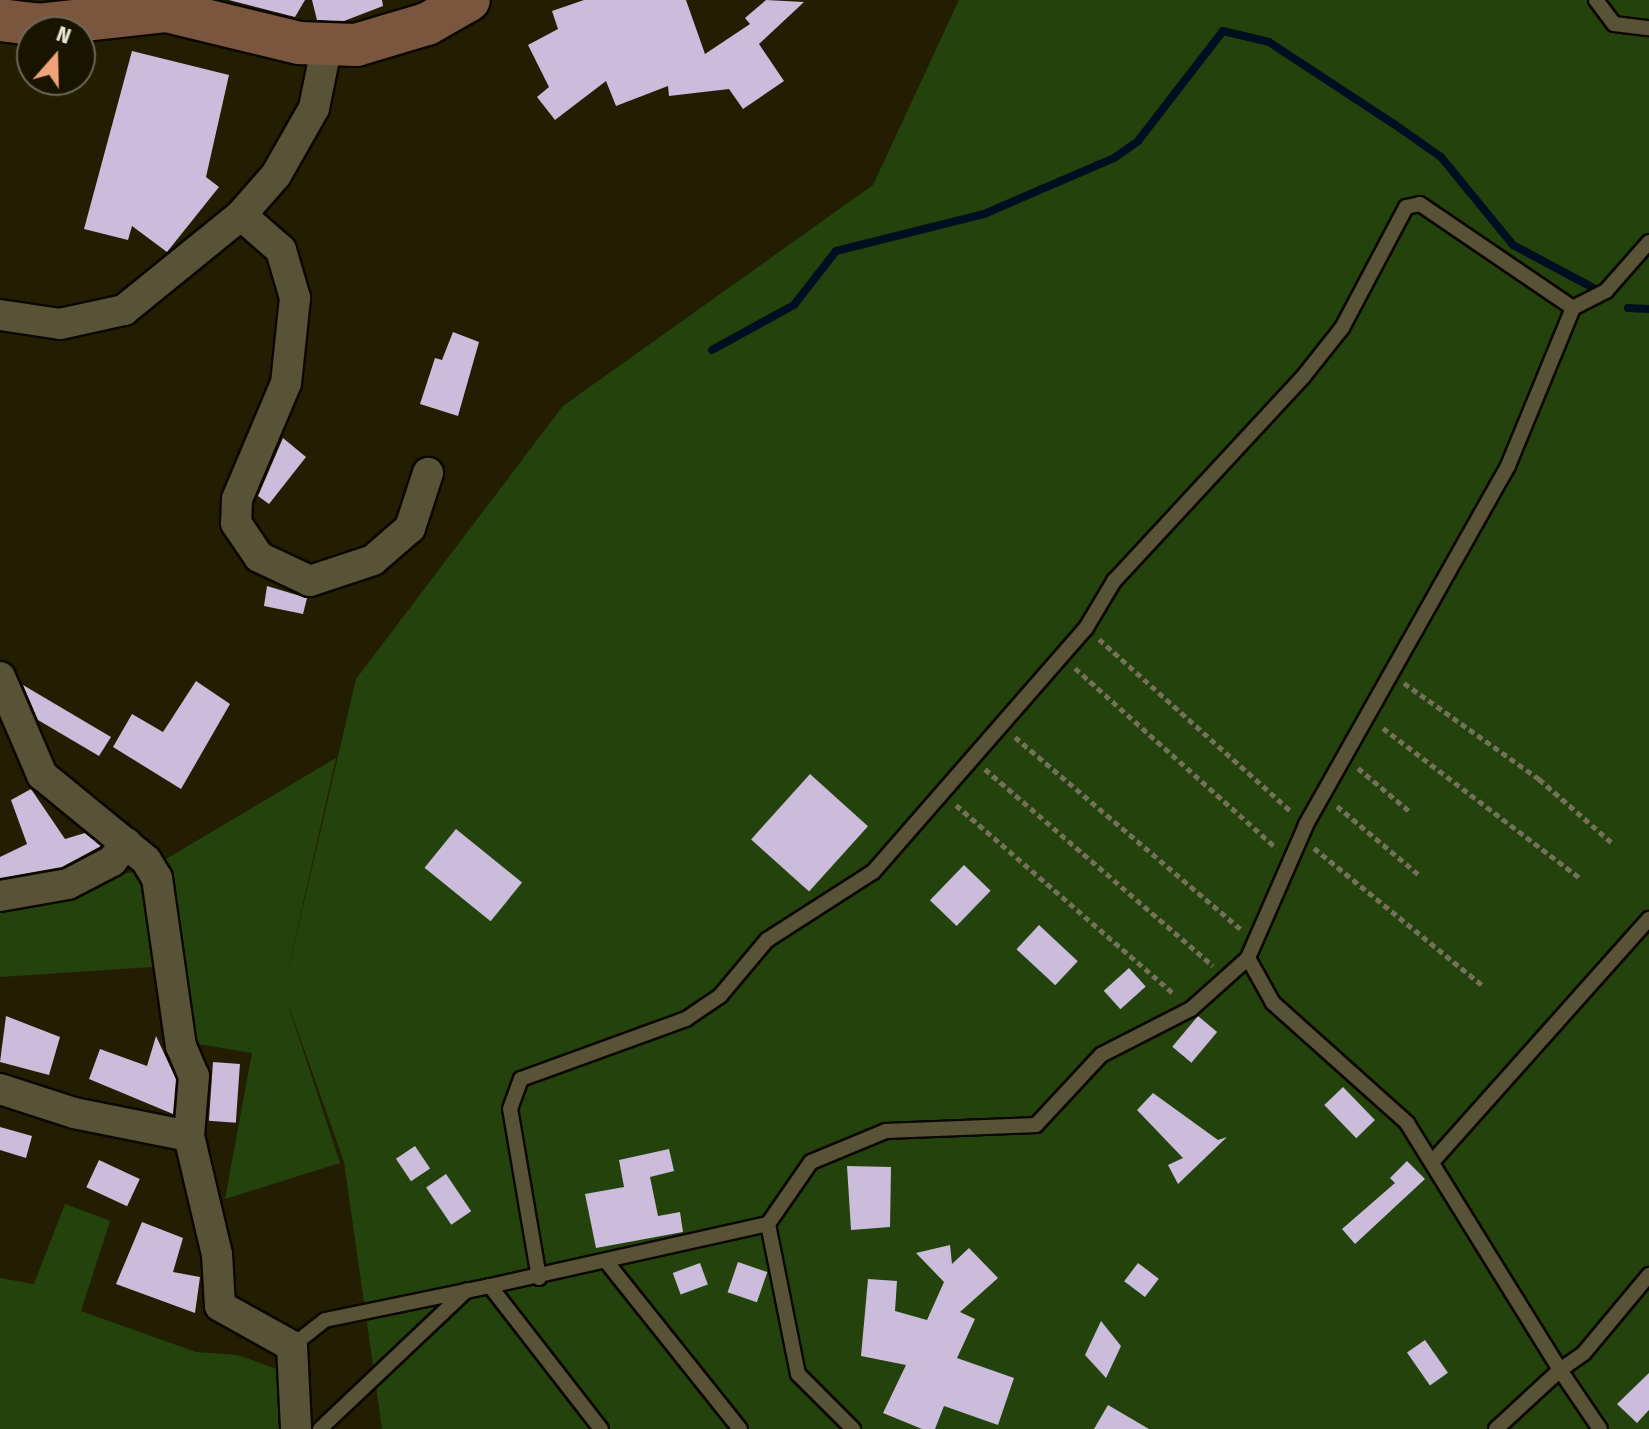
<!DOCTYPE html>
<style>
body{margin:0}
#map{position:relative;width:1649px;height:1429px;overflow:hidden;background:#231e02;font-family:"Fira Sans Condensed",sans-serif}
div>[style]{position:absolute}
.green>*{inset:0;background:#24430c}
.stream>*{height:8px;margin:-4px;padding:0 4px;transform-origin:4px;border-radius:4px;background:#000e21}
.building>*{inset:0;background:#cabcda;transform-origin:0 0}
.path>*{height:5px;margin-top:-2.5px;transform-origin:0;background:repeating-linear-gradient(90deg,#757159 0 6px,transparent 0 10px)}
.roads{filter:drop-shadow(2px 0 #0c0700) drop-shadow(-2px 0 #0c0700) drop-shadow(0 2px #0c0700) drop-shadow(0 -2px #0c0700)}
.lane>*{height:14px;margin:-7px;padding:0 7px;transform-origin:7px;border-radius:7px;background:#585336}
.street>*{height:30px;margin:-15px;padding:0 15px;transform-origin:15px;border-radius:15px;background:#585336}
.secondary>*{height:42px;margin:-21px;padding:0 21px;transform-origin:21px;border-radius:21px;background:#7b563f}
span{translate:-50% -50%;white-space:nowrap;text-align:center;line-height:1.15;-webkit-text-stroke:8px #191400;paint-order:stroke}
.north{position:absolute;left:16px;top:16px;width:80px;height:80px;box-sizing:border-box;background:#191400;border:2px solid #6c6855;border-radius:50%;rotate:20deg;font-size:22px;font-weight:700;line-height:32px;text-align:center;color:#e9e6d5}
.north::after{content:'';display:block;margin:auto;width:28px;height:36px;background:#f0a27a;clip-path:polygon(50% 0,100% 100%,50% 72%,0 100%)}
</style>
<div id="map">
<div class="green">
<i style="clip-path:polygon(959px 0,1649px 0,1649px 1429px,382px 1429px,344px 1162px,285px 995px,340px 1163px,225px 1199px,252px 1053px,186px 1042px,182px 965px,0 977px,0 901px,151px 868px,336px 758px,283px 992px,356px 679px,563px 406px,873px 185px)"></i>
<i style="clip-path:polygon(65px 1204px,110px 1221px,81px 1311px,196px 1352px,238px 1355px,293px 1375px,291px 1429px,0 1429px,0 1278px,34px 1284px)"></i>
</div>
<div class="stream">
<i style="left:1628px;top:308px;width:21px;rotate:3deg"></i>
<i style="left:712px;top:350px;width:94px;rotate:-28.8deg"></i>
<i style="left:794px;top:305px;width:68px;rotate:-52.1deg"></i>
<i style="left:836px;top:251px;width:153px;rotate:-14deg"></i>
<i style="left:984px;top:214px;width:142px;rotate:-23.3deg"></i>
<i style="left:1114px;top:158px;width:29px;rotate:-35deg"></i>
<i style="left:1138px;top:141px;width:139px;rotate:-52.3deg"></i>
<i style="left:1223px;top:31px;width:47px;rotate:13.4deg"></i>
<i style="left:1269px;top:42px;width:149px;rotate:33.3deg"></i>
<i style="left:1394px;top:124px;width:57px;rotate:35.1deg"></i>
<i style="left:1441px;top:157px;width:114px;rotate:50.7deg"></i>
<i style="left:1513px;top:245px;width:100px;rotate:28.1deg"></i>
</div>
<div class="building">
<i style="clip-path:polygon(229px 0,305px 0,295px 17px)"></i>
<i style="clip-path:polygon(312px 0,382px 0,383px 6px,344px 21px,317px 20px)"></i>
<i style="clip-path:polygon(584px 0,686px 0,705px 54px,750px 24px,745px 18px,766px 0,804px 2px,759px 44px,784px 81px,743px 109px,729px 89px,669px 96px,668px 86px,616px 106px,606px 81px,555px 120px,537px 97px,549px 87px,528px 45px,558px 29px,552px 11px)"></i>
<i style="clip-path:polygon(132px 51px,229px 75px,206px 177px,219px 187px,167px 252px,132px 226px,128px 240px,84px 229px)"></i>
<i style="clip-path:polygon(453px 332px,479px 342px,458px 416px,420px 404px,435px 358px,442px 360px)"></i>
<i style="clip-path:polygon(283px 438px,306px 457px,269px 504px,258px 496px)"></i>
<i style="clip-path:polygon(267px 586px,307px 598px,303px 614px,264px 606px)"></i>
<i style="clip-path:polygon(196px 681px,230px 704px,181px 789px,113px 747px,132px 714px,163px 732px)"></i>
<i style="clip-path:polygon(23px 685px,111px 737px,99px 756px,38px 720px)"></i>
<i style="left:810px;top:774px;width:78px;height:88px;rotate:42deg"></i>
<i style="clip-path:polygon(31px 789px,65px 839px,85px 833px,101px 846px,62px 867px,0 878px,0 857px,27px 844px,11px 800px)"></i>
<i style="left:456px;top:829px;width:85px;height:50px;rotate:39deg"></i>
<i style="left:964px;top:865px;width:37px;height:49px;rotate:44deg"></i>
<i style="left:1039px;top:925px;width:53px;height:33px;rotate:43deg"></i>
<i style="left:1129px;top:968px;width:25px;height:34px;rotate:48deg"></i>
<i style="clip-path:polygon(6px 1016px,60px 1037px,49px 1075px,0 1062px)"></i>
<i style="left:1198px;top:1016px;width:25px;height:40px;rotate:40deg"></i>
<i style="clip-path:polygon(156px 1036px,176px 1079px,173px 1114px,89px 1079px,100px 1049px,147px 1066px)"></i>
<i style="left:213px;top:1062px;width:27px;height:59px;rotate:4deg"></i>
<i style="left:1343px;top:1087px;width:46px;height:26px;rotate:46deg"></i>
<i style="clip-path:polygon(1153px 1093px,1218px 1140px,1227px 1137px,1178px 1184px,1168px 1165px,1183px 1158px,1137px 1110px)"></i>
<i style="clip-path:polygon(0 1127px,32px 1136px,26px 1158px,0 1150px)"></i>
<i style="left:415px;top:1146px;width:27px;height:23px;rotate:56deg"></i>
<i style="clip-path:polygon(669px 1149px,674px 1171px,650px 1177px,658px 1216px,680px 1212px,683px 1232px,596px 1248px,585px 1194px,624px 1187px,619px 1160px)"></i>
<i style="left:99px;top:1160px;width:45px;height:30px;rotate:25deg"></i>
<i style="clip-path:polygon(1407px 1161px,1425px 1179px,1355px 1244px,1342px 1229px,1395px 1183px,1390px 1178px)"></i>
<i style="clip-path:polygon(847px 1166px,891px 1167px,890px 1227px,851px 1230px)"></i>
<i style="left:446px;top:1174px;width:45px;height:24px;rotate:56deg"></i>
<i style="clip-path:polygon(142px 1222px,183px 1238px,173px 1272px,200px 1277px,195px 1313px,116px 1284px)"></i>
<i style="clip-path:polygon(950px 1245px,952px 1264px,969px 1248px,998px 1278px,960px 1312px,975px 1319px,957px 1358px,1014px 1378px,998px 1425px,944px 1406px,935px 1429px,922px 1429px,883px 1413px,906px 1365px,861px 1356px,868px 1279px,897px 1281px,895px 1311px,927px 1320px,944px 1282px,916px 1253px)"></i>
<i style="left:738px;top:1262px;width:31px;height:32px;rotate:19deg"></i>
<i style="left:700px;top:1263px;width:23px;height:29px;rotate:70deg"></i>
<i style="left:1138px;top:1263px;width:26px;height:23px;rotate:37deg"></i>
<i style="clip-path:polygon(1101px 1321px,1121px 1346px,1106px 1378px,1085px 1355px)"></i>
<i style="left:1425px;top:1340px;width:40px;height:22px;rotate:55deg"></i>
<i style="clip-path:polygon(1649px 1373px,1649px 1410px,1637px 1423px,1617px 1404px)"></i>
<i style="clip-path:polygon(1108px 1405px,1149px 1429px,1094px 1429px)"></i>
</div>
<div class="path">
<i style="left:1099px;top:639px;width:258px;rotate:41.9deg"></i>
<i style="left:1075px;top:668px;width:270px;rotate:41.8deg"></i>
<i style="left:1404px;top:683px;width:166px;rotate:35.4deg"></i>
<i style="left:1539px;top:779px;width:96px;rotate:41.2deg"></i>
<i style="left:1383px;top:728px;width:248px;rotate:37.3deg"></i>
<i style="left:1015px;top:737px;width:298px;rotate:40.4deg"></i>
<i style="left:1358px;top:768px;width:67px;rotate:40.1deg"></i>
<i style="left:985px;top:769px;width:301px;rotate:40.8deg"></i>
<i style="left:956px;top:805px;width:290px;rotate:40.9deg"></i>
<i style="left:1337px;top:806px;width:106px;rotate:40deg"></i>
<i style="left:1314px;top:848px;width:218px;rotate:39.2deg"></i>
</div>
<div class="roads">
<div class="lane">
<i style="left:1596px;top:0;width:30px;rotate:53deg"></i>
<i style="left:1614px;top:24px;width:35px;rotate:7deg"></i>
<i style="left:1649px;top:242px;width:65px;rotate:131.3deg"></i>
<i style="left:1606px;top:291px;width:37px;rotate:153deg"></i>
<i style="left:1573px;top:308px;width:171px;rotate:112.4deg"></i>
<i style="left:1508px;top:466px;width:412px;rotate:119.4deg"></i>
<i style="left:1306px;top:825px;width:145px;rotate:113.6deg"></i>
<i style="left:1248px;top:958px;width:51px;rotate:60.9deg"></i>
<i style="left:1273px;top:1003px;width:180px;rotate:41.8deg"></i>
<i style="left:1407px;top:1123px;width:291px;rotate:58.2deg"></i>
<i style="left:1560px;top:1370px;width:29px;rotate:-35deg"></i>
<i style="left:1584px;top:1353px;width:102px;rotate:-50.2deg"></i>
<i style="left:1434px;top:1160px;width:323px;rotate:-48.3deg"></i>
<i style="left:768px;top:1224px;width:153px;rotate:78.7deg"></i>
<i style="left:798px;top:1374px;width:78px;rotate:45deg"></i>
<i style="left:609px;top:1265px;width:210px;rotate:51.4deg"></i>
<i style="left:539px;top:1278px;width:171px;rotate:-99.7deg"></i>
<i style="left:510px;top:1109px;width:32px;rotate:-70deg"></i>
<i style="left:521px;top:1079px;width:176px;rotate:-20deg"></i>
<i style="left:686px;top:1019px;width:41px;rotate:-34.1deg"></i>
<i style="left:720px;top:996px;width:73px;rotate:-50deg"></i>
<i style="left:767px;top:940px;width:126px;rotate:-32.7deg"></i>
<i style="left:873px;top:872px;width:324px;rotate:-48.9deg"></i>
<i style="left:1086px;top:628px;width:55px;rotate:-59.2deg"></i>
<i style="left:1114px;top:581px;width:278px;rotate:-47.2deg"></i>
<i style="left:1303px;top:377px;width:63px;rotate:-51.5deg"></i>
<i style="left:1342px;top:328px;width:137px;rotate:-62.1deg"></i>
<i style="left:1406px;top:207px;width:14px;rotate:-12deg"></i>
<i style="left:1420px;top:204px;width:185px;rotate:34.2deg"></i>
<i style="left:490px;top:1286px;width:285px;rotate:-12.6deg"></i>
<i style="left:768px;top:1224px;width:75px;rotate:-55.3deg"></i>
<i style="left:811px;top:1162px;width:81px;rotate:-22.5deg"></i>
<i style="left:886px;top:1131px;width:150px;rotate:-2.3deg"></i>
<i style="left:1036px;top:1125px;width:96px;rotate:-47.1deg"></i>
<i style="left:1101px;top:1055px;width:101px;rotate:-27.1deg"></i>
<i style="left:1191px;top:1009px;width:76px;rotate:-41.8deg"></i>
<i style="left:292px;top:1346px;width:42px;rotate:-38.2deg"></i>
<i style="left:325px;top:1320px;width:168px;rotate:-11.6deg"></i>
<i style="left:490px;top:1286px;width:181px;rotate:52.2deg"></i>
<i style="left:320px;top:1429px;width:202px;rotate:-43.4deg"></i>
<i style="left:1496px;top:1429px;width:87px;rotate:-42.7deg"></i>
<i style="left:1560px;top:1370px;width:71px;rotate:55.9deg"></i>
</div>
<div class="street">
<i style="left:241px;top:215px;width:53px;rotate:41.2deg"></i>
<i style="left:281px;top:250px;width:50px;rotate:73.7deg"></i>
<i style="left:295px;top:298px;width:85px;rotate:96deg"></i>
<i style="left:286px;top:383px;width:126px;rotate:112.9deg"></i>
<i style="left:237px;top:499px;width:24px;rotate:92deg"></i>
<i style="left:236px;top:523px;width:41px;rotate:55.9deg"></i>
<i style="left:259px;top:557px;width:56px;rotate:25.2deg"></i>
<i style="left:310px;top:581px;width:66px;rotate:-18.4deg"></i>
<i style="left:373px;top:560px;width:49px;rotate:-40.9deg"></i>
<i style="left:410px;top:528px;width:58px;rotate:-71.9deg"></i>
<i style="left:0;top:315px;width:61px;rotate:8.5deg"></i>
<i style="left:60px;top:324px;width:66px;rotate:-12.3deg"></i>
<i style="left:124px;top:310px;width:151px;rotate:-39.1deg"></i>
<i style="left:241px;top:215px;width:53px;rotate:-48.8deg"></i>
<i style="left:276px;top:175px;width:77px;rotate:-60.4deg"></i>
<i style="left:314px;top:108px;width:65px;rotate:-78.5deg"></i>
<i style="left:0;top:677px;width:107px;rotate:66.8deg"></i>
<i style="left:42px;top:775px;width:134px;rotate:39.3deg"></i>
<i style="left:146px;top:860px;width:21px;rotate:59deg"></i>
<i style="left:157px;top:878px;width:170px;rotate:81.9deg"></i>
<i style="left:181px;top:1046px;width:33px;rotate:67deg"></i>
<i style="left:194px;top:1076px;width:60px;rotate:94.8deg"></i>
<i style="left:189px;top:1136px;width:121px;rotate:76.7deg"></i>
<i style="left:217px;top:1254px;width:52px;rotate:86.7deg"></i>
<i style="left:220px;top:1306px;width:82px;rotate:29.1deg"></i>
<i style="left:292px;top:1346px;width:83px;rotate:87.2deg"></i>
<i style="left:0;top:896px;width:69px;rotate:-10deg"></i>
<i style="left:68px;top:884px;width:50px;rotate:-27.6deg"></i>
<i style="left:112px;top:861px;width:23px;rotate:-52deg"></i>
<i style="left:0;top:1089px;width:78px;rotate:18deg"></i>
<i style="left:74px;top:1113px;width:117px;rotate:11.3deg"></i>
</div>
<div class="secondary">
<i style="left:0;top:20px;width:38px;rotate:7deg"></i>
<i style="left:38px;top:25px;width:130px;rotate:-6.2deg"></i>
<i style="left:167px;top:11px;width:136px;rotate:13.6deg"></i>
<i style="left:299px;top:43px;width:57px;rotate:2deg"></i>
<i style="left:356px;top:45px;width:74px;rotate:-16.5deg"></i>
<i style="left:427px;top:24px;width:48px;rotate:-29.7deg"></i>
</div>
</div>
<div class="north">N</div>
</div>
